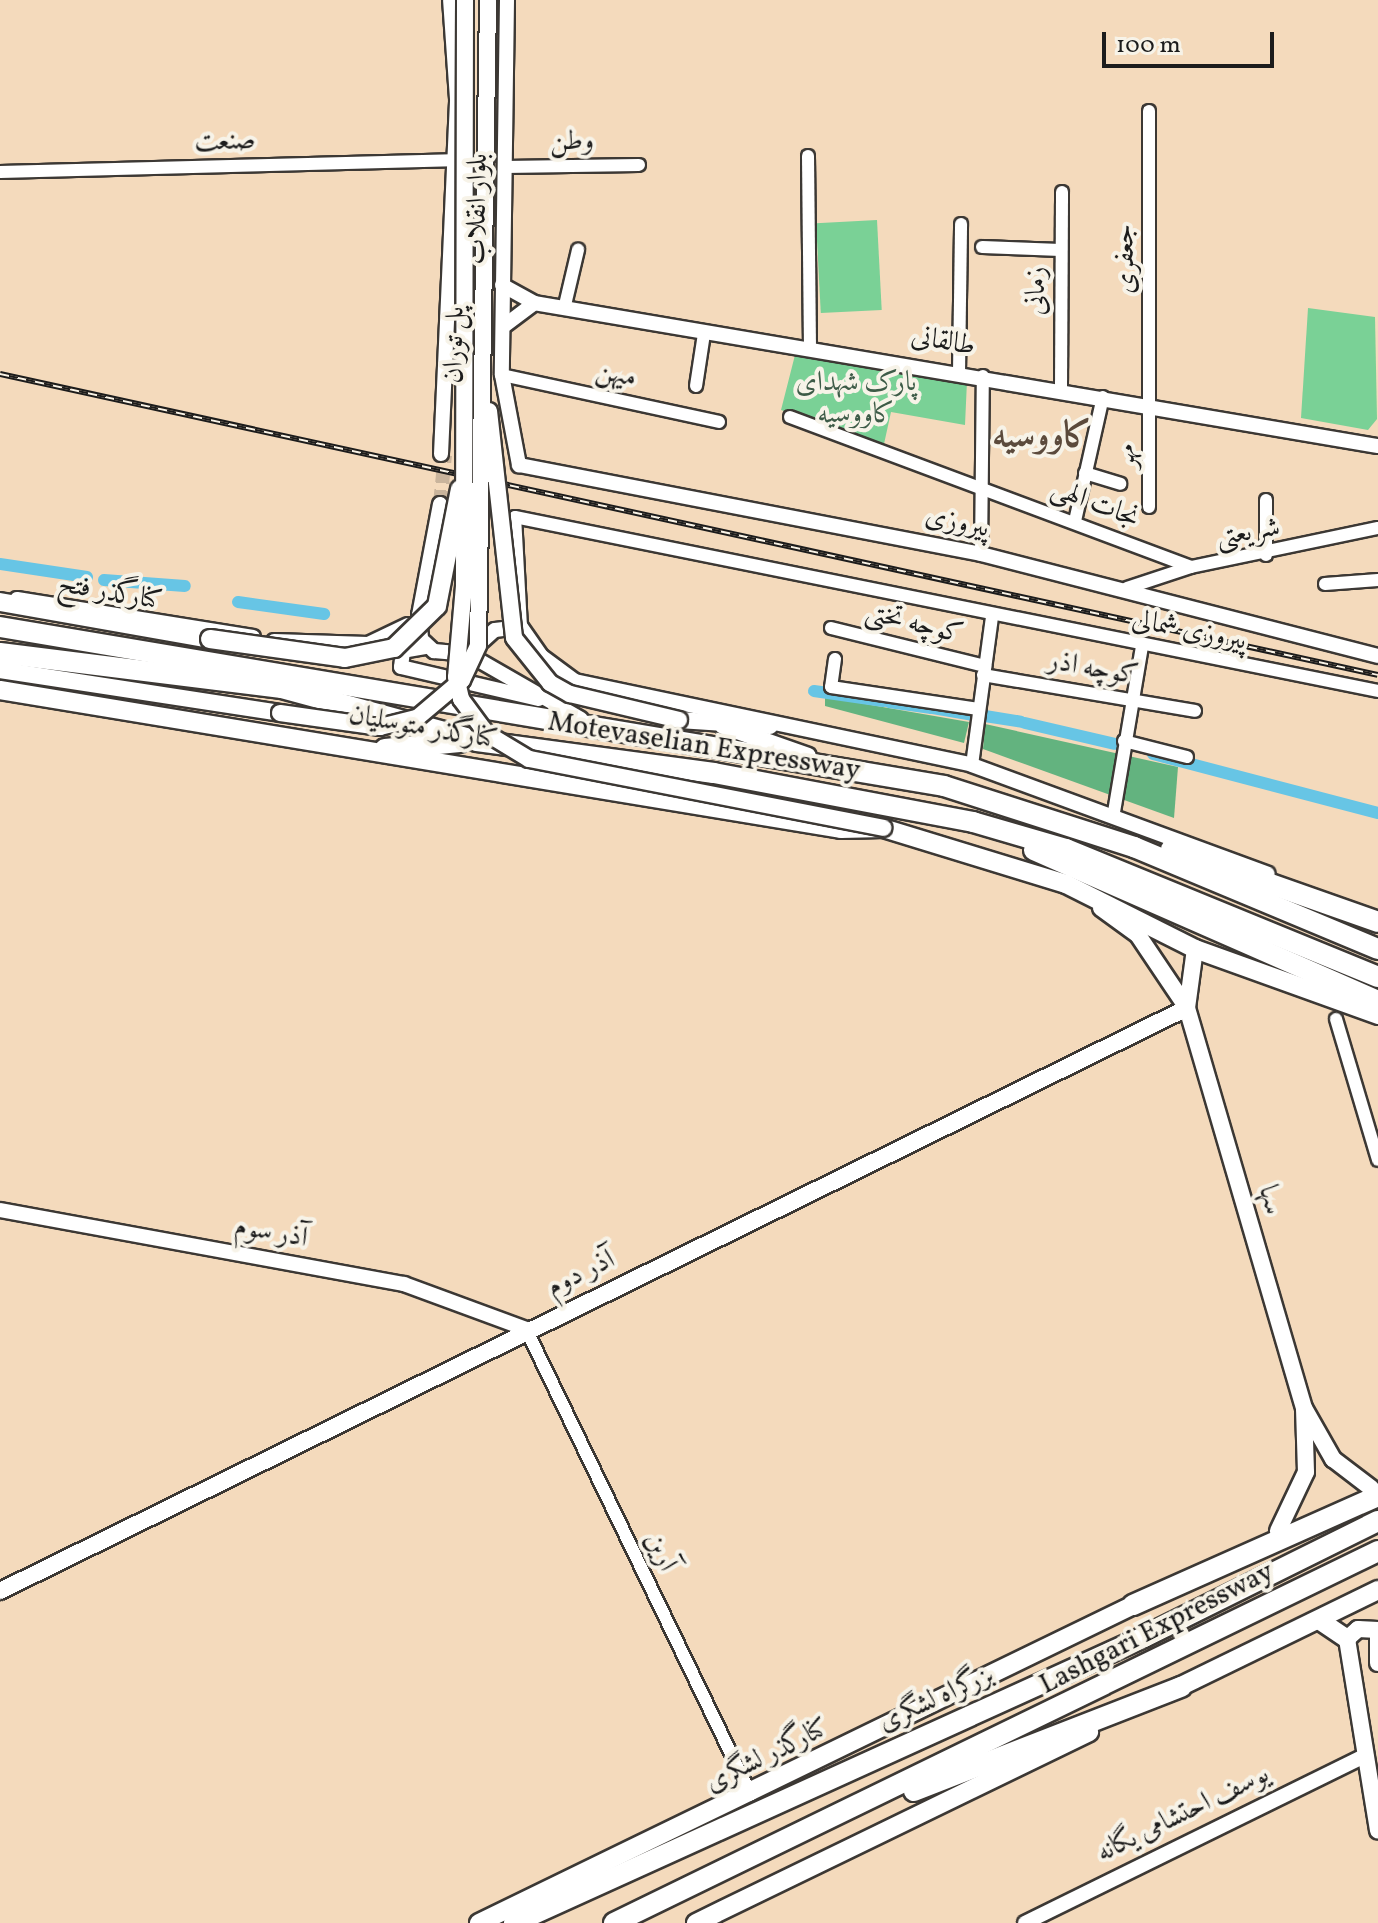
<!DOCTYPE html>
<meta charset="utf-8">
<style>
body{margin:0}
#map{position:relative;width:1378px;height:1923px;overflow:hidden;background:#f4dabc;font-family:Vollkorn,Amiri,serif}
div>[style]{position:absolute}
.green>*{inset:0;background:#7ad196;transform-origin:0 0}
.forest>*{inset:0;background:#63b37f}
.canal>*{height:12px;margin:-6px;padding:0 6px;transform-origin:6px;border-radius:6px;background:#67c5e5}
.tertiary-tunnel>*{height:14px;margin-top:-7px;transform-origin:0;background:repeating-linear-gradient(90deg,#c9b49c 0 14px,transparent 0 21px)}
.roads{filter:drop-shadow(2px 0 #3c3834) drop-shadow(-2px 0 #3c3834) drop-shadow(0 2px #3c3834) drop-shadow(0 -2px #3c3834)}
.minor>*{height:12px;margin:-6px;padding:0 6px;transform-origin:6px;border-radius:6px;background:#fff}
.tertiary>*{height:14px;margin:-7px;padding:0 7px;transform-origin:7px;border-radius:7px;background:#fff}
.secondary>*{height:16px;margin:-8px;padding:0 8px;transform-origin:8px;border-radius:8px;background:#fff}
.primary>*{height:18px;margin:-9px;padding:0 9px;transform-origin:9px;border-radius:9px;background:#fff}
.trunk>*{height:20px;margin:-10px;padding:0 10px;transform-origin:10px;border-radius:10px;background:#fff}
.rail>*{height:6px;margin-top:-3px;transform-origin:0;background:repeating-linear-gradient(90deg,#f7f3e8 0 9px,#1c1c1c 0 18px);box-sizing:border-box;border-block:2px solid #1c1c1c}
.bridges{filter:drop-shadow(2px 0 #3c3834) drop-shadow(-2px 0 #3c3834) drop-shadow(0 2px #3c3834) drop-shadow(0 -2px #3c3834)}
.secondary-bridge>*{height:16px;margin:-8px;padding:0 8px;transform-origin:8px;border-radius:8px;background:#fff}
.primary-bridge>*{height:18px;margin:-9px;padding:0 9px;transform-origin:9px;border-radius:9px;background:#fff}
span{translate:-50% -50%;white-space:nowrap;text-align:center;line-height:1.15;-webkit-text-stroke:8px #f7f3e8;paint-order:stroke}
.street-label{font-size:28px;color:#1c1c1c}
.park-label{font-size:28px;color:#3d5b47}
.district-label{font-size:36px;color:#5b4a3c;font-weight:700}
.scale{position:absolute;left:1102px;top:32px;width:172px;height:36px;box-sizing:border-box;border:4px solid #1c1c1c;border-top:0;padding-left:10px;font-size:24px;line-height:28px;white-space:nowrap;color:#1c1c1c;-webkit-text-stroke:6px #f7f3e8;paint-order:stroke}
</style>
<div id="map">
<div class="green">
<i style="left:877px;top:220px;width:90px;height:61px;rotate:87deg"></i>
<i style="clip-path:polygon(1308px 308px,1375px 317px,1377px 419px,1368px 430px,1301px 418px)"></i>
<i style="clip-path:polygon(795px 355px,967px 381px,965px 425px,891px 412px,884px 444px,781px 410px)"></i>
</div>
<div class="forest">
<i style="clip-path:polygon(825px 697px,969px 722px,964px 743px,825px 706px)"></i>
<i style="clip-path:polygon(985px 724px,1178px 767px,1174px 818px,983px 749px)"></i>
</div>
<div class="canal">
<i style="left:0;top:564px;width:88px;rotate:8.5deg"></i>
<i style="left:104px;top:580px;width:81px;rotate:4.2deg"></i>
<i style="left:238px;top:602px;width:87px;rotate:7.9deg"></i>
<i style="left:814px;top:691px;width:70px;rotate:8.2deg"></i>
<i style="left:889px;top:702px;width:41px;rotate:8.3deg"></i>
<i style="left:933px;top:708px;width:41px;rotate:9.9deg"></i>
<i style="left:985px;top:716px;width:36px;rotate:9deg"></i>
<i style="left:1025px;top:723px;width:92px;rotate:13.1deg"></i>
<i style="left:1153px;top:754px;width:233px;rotate:14.7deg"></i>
</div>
<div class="tertiary-tunnel">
<i style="left:440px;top:504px;width:49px;rotate:-84.2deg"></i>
</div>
<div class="roads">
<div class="minor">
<i style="left:1149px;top:111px;width:396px;rotate:90deg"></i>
<i style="left:808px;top:156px;width:189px;rotate:89.4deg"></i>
<i style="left:505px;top:167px;width:134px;rotate:-0.9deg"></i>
<i style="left:0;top:172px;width:452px;rotate:-1.5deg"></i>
<i style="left:982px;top:247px;width:79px;rotate:2.2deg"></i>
<i style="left:565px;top:305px;width:57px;rotate:-76.7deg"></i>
<i style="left:959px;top:372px;width:148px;rotate:-89.2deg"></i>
<i style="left:502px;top:375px;width:222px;rotate:12.2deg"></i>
<i style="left:696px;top:386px;width:53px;rotate:-81.3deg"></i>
<i style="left:1061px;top:389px;width:197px;rotate:-89.7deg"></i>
<i style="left:790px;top:417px;width:428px;rotate:20.5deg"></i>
<i style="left:1085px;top:473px;width:37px;rotate:17deg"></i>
<i style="left:1075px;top:521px;width:127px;rotate:-77.3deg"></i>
<i style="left:981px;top:554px;width:178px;rotate:-89.4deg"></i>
<i style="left:1266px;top:555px;width:55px;rotate:-90deg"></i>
<i style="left:1325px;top:584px;width:53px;rotate:-4.3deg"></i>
<i style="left:1127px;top:588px;width:67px;rotate:-18.2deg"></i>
<i style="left:1191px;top:567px;width:191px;rotate:-11.8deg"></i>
<i style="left:521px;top:627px;width:110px;rotate:-93.1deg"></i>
<i style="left:515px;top:517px;width:880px;rotate:11.4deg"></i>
<i style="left:831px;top:628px;width:159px;rotate:13.9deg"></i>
<i style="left:835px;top:659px;width:28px;rotate:98deg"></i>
<i style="left:831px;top:687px;width:149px;rotate:8.5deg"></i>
<i style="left:983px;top:675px;width:215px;rotate:9.6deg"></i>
<i style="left:1124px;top:741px;width:65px;rotate:14.3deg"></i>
<i style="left:972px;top:765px;width:149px;rotate:-82.3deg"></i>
<i style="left:1114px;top:812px;width:167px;rotate:-80.4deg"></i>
<i style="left:1336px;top:1019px;width:147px;rotate:73.4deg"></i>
<i style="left:526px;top:1329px;width:517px;rotate:64.23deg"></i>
</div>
<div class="tertiary">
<i style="left:507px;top:0;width:375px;rotate:90.8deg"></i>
<i style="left:502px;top:375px;width:92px;rotate:79.3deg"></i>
<i style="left:519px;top:465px;width:470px;rotate:10.9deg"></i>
<i style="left:981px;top:554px;width:410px;rotate:14.4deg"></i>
<i style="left:502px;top:285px;width:37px;rotate:29deg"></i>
<i style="left:534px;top:303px;width:856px;rotate:9.62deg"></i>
<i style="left:504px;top:326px;width:38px;rotate:-37deg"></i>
<i style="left:441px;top:454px;width:355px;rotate:-87.4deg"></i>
<i style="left:457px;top:99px;width:99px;rotate:-94deg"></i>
<i style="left:440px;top:504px;width:113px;rotate:100.7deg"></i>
<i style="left:419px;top:615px;width:24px;rotate:85deg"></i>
<i style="left:421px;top:639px;width:18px;rotate:43deg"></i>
<i style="left:434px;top:651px;width:34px;rotate:5deg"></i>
<i style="left:468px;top:654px;width:36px;rotate:-42deg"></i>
<i style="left:495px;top:630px;width:26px;rotate:-7deg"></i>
<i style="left:521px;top:627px;width:35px;rotate:55deg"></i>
<i style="left:541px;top:656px;width:42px;rotate:36.3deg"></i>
<i style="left:575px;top:681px;width:406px;rotate:11.9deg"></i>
<i style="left:972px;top:765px;width:315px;rotate:20.2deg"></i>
<i style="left:17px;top:599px;width:239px;rotate:9.1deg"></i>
<i style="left:274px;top:641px;width:94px;rotate:1.8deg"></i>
<i style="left:368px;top:644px;width:44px;rotate:-25.4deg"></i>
<i style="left:425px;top:647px;width:22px;rotate:170deg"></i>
<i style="left:403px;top:651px;width:16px;rotate:97deg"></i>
<i style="left:401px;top:667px;width:141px;rotate:13.1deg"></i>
<i style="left:468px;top:654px;width:130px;rotate:29.9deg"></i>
<i style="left:0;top:1210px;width:411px;rotate:10.4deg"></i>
<i style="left:404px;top:1284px;width:130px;rotate:20.2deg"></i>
<i style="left:1025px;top:1923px;width:380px;rotate:-26.2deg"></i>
</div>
<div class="secondary">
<i style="left:0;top:670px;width:283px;rotate:8.7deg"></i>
<i style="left:679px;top:720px;width:91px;rotate:3.8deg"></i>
<i style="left:723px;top:726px;width:90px;rotate:19.4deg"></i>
<i style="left:1101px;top:908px;width:46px;rotate:36.1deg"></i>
<i style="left:1138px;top:935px;width:88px;rotate:56.1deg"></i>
<i style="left:1187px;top:1008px;width:417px;rotate:73.7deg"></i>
<i style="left:1304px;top:1408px;width:59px;rotate:60.4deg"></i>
<i style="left:1333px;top:1459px;width:48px;rotate:37.3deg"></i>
<i style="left:1187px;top:1008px;width:60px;rotate:-82.3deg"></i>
<i style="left:1278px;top:1531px;width:65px;rotate:-64.6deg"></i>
<i style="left:1306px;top:1472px;width:63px;rotate:-91.8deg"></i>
<i style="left:0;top:1591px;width:1322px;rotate:-26.16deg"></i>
<i style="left:1378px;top:1663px;width:33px;rotate:-90deg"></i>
<i style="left:1378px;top:1630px;width:20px;rotate:-177deg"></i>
<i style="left:1358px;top:1629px;width:15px;rotate:138deg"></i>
<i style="left:1347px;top:1639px;width:194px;rotate:80.8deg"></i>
</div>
<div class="primary">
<i style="left:0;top:602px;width:213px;rotate:10deg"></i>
<i style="left:0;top:690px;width:852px;rotate:9.38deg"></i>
<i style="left:841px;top:829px;width:42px;rotate:-1.4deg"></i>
<i style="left:883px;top:828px;width:191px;rotate:17deg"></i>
<i style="left:1066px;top:884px;width:144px;rotate:26.7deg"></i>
<i style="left:1195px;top:949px;width:195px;rotate:19.8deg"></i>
<i style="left:1319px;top:1620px;width:34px;rotate:34deg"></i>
<i style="left:1169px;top:1692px;width:233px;rotate:-26deg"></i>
<i style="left:479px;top:1923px;width:742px;rotate:-25.91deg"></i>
<i style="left:696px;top:1923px;width:437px;rotate:-25.9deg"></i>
</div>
<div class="trunk">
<i style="left:0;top:627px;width:957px;rotate:9.56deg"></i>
<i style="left:944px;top:786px;width:200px;rotate:17.8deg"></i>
<i style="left:1134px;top:847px;width:264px;rotate:22.7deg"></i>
<i style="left:0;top:653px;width:284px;rotate:7.1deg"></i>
<i style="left:282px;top:688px;width:202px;rotate:15.2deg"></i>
<i style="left:477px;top:741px;width:239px;rotate:7.7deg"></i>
<i style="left:714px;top:773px;width:264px;rotate:10.7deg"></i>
<i style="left:973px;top:822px;width:97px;rotate:16.2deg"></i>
<i style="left:1066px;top:849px;width:337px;rotate:22.3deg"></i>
<i style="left:385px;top:749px;width:75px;rotate:-5.3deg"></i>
<i style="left:1171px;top:849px;width:219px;rotate:19.4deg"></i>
<i style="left:1034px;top:850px;width:376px;rotate:23.7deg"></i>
<i style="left:1133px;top:1605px;width:268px;rotate:-24deg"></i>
<i style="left:914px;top:1791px;width:287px;rotate:-21.3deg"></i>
<i style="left:514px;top:1923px;width:692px;rotate:-24.42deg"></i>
<i style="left:1144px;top:1637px;width:261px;rotate:-26.4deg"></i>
<i style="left:614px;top:1923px;width:850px;rotate:-25.96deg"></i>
</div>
</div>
<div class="rail">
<i style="left:0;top:374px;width:1410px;rotate:12.32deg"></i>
</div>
<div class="bridges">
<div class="secondary-bridge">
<i style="left:465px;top:0;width:586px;rotate:90.1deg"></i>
<i style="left:464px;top:586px;width:91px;rotate:95deg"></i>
<i style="left:456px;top:677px;width:23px;rotate:77deg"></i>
<i style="left:461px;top:699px;width:42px;rotate:53.7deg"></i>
<i style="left:486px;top:733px;width:50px;rotate:31.2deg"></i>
<i style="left:529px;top:759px;width:361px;rotate:11deg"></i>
<i style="left:489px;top:411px;width:228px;rotate:83.7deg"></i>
<i style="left:514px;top:638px;width:58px;rotate:51.3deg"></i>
<i style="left:550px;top:683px;width:23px;rotate:29deg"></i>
<i style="left:570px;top:694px;width:112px;rotate:13.4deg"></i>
<i style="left:280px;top:713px;width:101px;rotate:8deg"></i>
<i style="left:380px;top:727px;width:38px;rotate:-14deg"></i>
<i style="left:417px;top:718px;width:59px;rotate:-40.2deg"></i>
<i style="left:462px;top:680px;width:38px;rotate:-65deg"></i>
<i style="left:478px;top:645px;width:645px;rotate:-89.11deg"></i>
</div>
<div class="primary-bridge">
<i style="left:210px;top:639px;width:136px;rotate:8deg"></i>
<i style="left:345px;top:658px;width:50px;rotate:-11.5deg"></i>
<i style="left:394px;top:648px;width:60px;rotate:-44.3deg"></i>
<i style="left:437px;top:606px;width:119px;rotate:-78.9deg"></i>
</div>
</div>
<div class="street-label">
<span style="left:225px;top:142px;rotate:-2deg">صنعت</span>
<span style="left:572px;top:142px;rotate:-1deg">وطن</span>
<span style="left:478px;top:209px;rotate:-89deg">بلوار انقلاب</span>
<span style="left:1126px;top:259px;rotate:-91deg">جعفری</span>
<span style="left:1037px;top:291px;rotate:-90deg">زمانی</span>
<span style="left:943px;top:342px;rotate:10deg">طالقانی</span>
<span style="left:455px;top:345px;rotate:-89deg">پل توران</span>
<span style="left:616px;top:375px;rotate:12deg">میهن</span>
<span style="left:1127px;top:456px;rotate:-88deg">مهر</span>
<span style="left:1095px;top:504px;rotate:21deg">نجات الهی</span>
<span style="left:957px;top:523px;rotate:12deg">پیروزی</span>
<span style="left:1248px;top:533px;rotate:-10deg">شریعتی</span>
<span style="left:110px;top:593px;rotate:10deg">کنارگذر فتح</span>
<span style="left:914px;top:624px;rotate:14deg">کوچه تختی</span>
<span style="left:1189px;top:631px;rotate:11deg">پیروزی شمالی</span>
<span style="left:1093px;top:669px;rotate:10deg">کوچه اذر</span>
<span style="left:423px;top:728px;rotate:10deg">کنارگذر متوسلیان</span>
<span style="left:704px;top:747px;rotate:9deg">Motevaselian Expressway</span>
<span style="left:1270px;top:1200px;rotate:74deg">سها</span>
<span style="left:271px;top:1233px;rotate:10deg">آذر سوم</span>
<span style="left:581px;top:1274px;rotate:-26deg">آذر دوم</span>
<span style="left:660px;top:1552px;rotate:64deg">آرین</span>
<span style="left:1157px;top:1629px;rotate:-27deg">Lashgari Expressway</span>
<span style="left:936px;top:1699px;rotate:-24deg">بزرگراه لشگری</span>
<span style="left:767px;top:1756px;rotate:-26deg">کنارگذر لشگری</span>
<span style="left:1183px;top:1814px;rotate:-26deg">یوسف احتشامی یگانه</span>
</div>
<div class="park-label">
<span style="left:856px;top:399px">پارک شهدای<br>کاووسیه</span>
</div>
<div class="district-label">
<span style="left:1042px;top:438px">کاووسیه</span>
</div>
<div class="scale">100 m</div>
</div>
